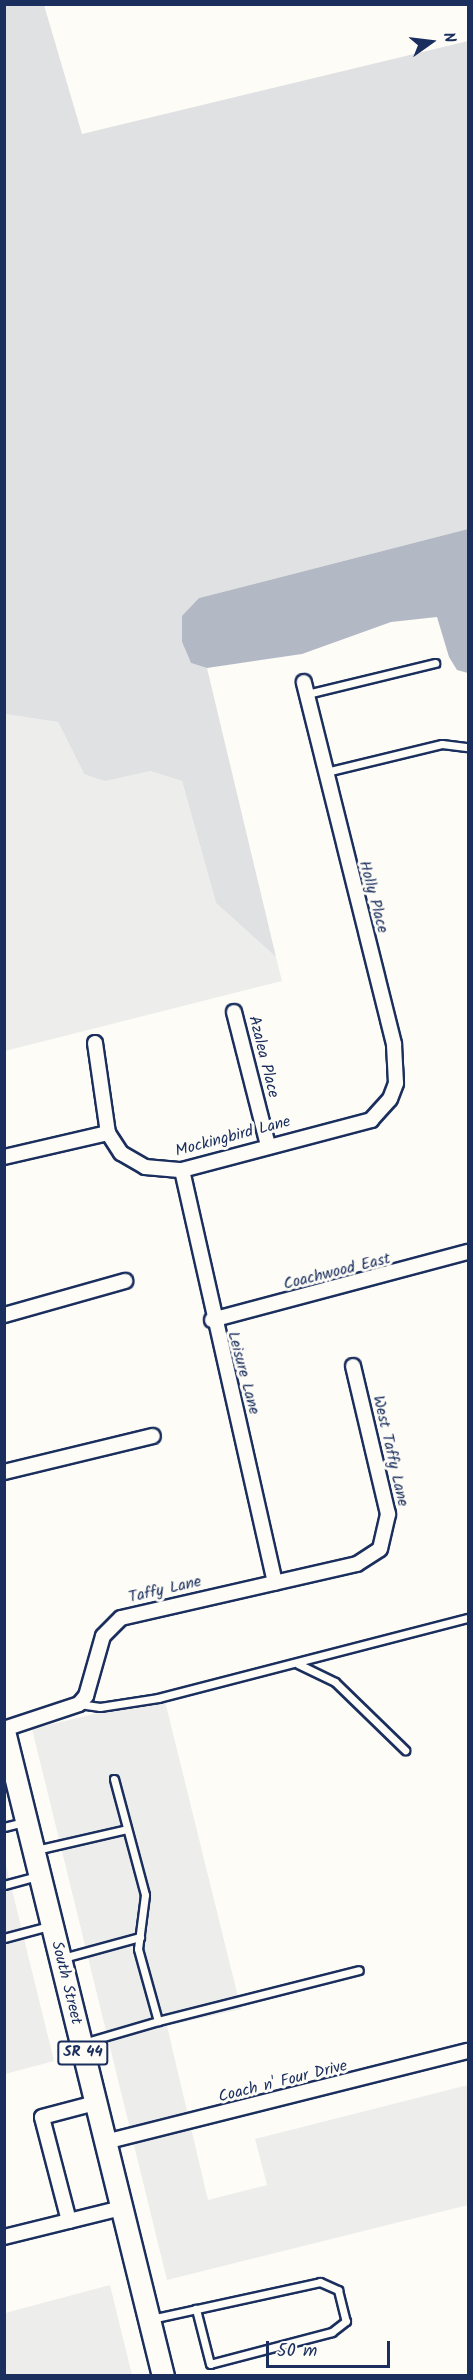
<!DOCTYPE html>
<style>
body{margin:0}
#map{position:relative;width:473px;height:2380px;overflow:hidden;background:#fdfcf7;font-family:Kalam,sans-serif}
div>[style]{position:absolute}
.built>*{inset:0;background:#edeeec}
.green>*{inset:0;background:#e0e1e3}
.water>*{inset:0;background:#b3b8c5}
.roads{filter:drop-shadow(2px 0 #1b2f5e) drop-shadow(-2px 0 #1b2f5e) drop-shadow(0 2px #1b2f5e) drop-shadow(0 -2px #1b2f5e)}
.lane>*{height:7px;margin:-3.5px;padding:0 3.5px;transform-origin:3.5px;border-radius:3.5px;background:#fdfcf7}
.street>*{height:14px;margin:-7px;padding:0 7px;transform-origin:7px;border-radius:7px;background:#fdfcf7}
.primary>*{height:21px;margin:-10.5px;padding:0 10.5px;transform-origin:10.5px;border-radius:10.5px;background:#fdfcf7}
span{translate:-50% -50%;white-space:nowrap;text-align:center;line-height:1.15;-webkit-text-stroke:6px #fdfcf7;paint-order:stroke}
.shield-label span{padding:2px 4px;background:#fdfcf7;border:2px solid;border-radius:4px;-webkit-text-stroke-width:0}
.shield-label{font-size:15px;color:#1b2f5e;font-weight:700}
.street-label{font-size:16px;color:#1b2f5e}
.frame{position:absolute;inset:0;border:6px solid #1b2f5e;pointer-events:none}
.north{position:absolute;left:401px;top:12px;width:60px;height:60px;-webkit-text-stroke:4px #fdfcf7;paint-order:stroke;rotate:76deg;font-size:16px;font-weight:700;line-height:24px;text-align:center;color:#1b2f5e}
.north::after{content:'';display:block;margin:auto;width:21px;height:27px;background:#1b2f5e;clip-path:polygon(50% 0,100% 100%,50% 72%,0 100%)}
.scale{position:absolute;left:266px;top:2341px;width:124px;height:27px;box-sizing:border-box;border:3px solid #1b2f5e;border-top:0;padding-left:8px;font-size:18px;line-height:21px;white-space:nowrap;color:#1b2f5e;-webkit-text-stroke:4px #fdfcf7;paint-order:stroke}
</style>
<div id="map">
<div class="built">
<i style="clip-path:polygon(5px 714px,58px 722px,84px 774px,150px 771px,182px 781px,216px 903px,276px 957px,282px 981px,5px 1051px)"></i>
<i style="clip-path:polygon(164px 1697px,241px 2009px,167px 2026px,208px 2200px,267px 2185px,255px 2139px,468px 2085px,468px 2205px,167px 2280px,32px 1729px)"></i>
<i style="clip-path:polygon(4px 1857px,54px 2061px,5px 2074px,4px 2074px)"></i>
<i style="clip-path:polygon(110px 2285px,132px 2375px,5px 2375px,5px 2313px)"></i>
</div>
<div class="green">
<i style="clip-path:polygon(5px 5px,44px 5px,82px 134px,468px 41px,468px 529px,199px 598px,182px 642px,191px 663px,207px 668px,276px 957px,216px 903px,182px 781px,150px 771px,105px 781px,84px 774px,58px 722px,5px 714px)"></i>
</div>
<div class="water">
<i style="clip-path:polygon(468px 529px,468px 673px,457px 670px,449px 657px,437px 617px,391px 622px,302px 654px,207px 668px,191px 663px,182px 642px,182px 616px,199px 598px)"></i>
</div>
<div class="roads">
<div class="lane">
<i style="left:307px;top:694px;width:132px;rotate:-13.6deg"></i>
<i style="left:326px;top:772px;width:119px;rotate:-13.6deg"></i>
<i style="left:442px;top:744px;width:26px;rotate:7deg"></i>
<i style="left:298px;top:1664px;width:41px;rotate:25.9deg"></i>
<i style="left:335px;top:1682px;width:98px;rotate:44.2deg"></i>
<i style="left:79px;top:1704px;width:21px;rotate:8deg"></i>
<i style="left:100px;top:1707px;width:59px;rotate:-8.8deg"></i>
<i style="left:158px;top:1698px;width:320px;rotate:-14.5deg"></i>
<i style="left:114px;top:1779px;width:120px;rotate:75deg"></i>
<i style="left:145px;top:1895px;width:54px;rotate:97.4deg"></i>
<i style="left:138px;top:1949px;width:75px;rotate:74.5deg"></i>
<i style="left:158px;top:2021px;width:207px;rotate:-14.2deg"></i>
<i style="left:4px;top:1827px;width:21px;rotate:-14deg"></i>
<i style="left:36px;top:1850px;width:93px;rotate:-13deg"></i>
<i style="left:4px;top:1885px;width:34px;rotate:-15deg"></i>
<i style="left:4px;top:1938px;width:47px;rotate:-14.9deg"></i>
<i style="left:63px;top:1958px;width:80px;rotate:-15.3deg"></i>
<i style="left:83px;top:2043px;width:78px;rotate:-16.3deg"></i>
<i style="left:151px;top:2319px;width:173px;rotate:-12.3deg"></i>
<i style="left:320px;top:2282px;width:20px;rotate:24deg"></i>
<i style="left:338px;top:2290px;width:32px;rotate:76deg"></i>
<i style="left:346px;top:2321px;width:18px;rotate:142deg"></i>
<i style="left:332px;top:2332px;width:126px;rotate:165.3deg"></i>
<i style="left:210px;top:2364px;width:57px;rotate:-104.3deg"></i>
</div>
<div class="street">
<i style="left:234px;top:1012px;width:137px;rotate:75.7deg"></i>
<i style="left:95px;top:1043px;width:91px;rotate:81.8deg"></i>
<i style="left:108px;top:1133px;width:24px;rotate:57deg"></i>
<i style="left:121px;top:1153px;width:28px;rotate:30deg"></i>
<i style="left:145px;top:1167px;width:37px;rotate:5deg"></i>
<i style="left:182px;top:1170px;width:196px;rotate:-14.8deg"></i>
<i style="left:371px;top:1120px;width:28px;rotate:-48deg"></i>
<i style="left:390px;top:1099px;width:17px;rotate:-69deg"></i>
<i style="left:396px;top:1083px;width:39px;rotate:-93deg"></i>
<i style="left:394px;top:1044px;width:373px;rotate:-104deg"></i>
<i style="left:4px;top:1157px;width:107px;rotate:-13deg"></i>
<i style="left:182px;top:1170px;width:423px;rotate:77.3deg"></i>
<i style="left:4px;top:1315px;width:126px;rotate:-15.7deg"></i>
<i style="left:212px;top:1320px;width:265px;rotate:-14.9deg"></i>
<i style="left:4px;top:1472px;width:153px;rotate:-13.6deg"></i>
<i style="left:4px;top:1729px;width:79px;rotate:-18.4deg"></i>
<i style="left:79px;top:1704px;width:11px;rotate:-49deg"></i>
<i style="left:86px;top:1696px;width:62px;rotate:-74.2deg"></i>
<i style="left:103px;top:1636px;width:25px;rotate:-45deg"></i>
<i style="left:121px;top:1618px;width:242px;rotate:-12.9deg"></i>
<i style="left:357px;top:1564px;width:27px;rotate:-33deg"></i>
<i style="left:380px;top:1549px;width:36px;rotate:-77deg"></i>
<i style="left:388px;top:1514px;width:152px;rotate:-103.3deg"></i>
<i style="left:105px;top:2142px;width:374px;rotate:-14.1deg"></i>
<i style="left:69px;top:2221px;width:107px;rotate:-104.6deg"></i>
<i style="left:42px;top:2117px;width:55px;rotate:-14.8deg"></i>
<i style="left:4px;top:2237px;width:121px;rotate:-13.9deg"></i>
</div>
<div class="primary">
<i style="left:4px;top:1731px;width:664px;rotate:76.15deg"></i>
</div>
</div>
<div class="shield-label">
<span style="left:83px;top:2053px">SR 44</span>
</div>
<div class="street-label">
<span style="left:373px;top:897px;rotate:75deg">Holly Place</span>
<span style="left:263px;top:1057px;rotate:76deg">Azalea Place</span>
<span style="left:233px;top:1137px;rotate:-15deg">Mockingbird Lane</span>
<span style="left:337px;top:1272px;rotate:-14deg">Coachwood East</span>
<span style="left:243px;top:1373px;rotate:75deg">Leisure Lane</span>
<span style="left:390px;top:1451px;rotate:77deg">West Taffy Lane</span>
<span style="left:165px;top:1590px;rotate:-13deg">Taffy Lane</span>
<span style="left:66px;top:1983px;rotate:76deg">South Street</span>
<span style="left:283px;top:2082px;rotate:-14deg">Coach n' Four Drive</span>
</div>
<div class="frame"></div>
<div class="north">N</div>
<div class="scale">50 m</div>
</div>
